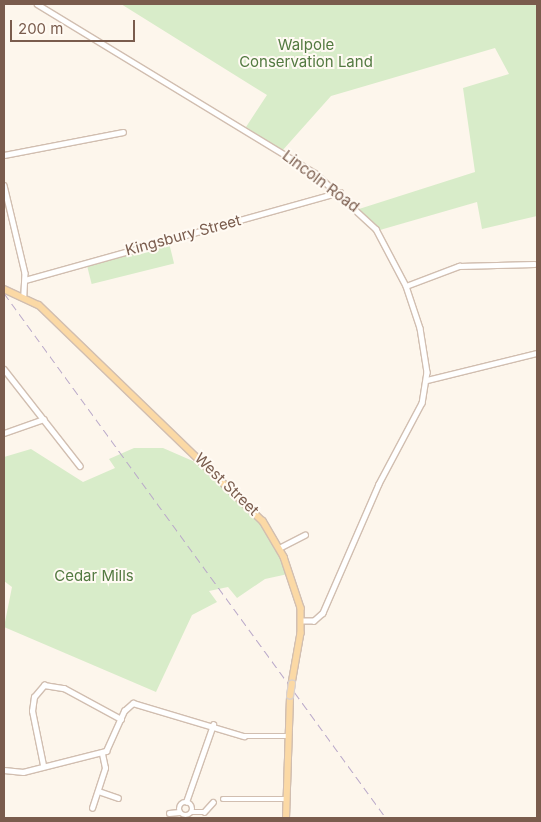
<!DOCTYPE html>
<style>
body{margin:0}
#map{position:relative;width:541px;height:822px;overflow:hidden;background:#fdf6ec;font-family:Inter,sans-serif}
div>[style]{position:absolute}
.green>*{inset:0;background:#d8ecc9;transform-origin:0 0}
.stream>*{height:1px;margin:-0.5px;padding:0 0.5px;transform-origin:0.5px;border-radius:0.5px;background:#bfe3e8}
.roads{filter:drop-shadow(1px 0 #d1beb0) drop-shadow(-1px 0 #d1beb0) drop-shadow(0 1px #d1beb0) drop-shadow(0 -1px #d1beb0)}
.minor>*{height:4.5px;margin:-2.25px;padding:0 2.25px;transform-origin:2.25px;border-radius:2.25px;background:#fff}
.minor>.ring{margin:-2.25px;padding:0;box-sizing:content-box;background:none;border:4.5px solid #fff;border-radius:50%}
.major>*{height:5.5px;margin:-2.75px;padding:0 2.75px;transform-origin:2.75px;border-radius:2.75px;background:#fbd9a5}
.rail>*{height:1px;margin-top:-0.5px;transform-origin:0;background:repeating-linear-gradient(90deg,#b9a8c9 0 8px,transparent 0 13px)}
.bridges{filter:drop-shadow(1px 0 #dad1cd) drop-shadow(-1px 0 #dad1cd) drop-shadow(0 1px #dad1cd) drop-shadow(0 -1px #dad1cd)}
.major-bridge>*{height:5.5px;margin:-2.75px;padding:0 2.75px;transform-origin:2.75px;border-radius:2.75px;background:#fbd9a5}
span{translate:-50% -50%;white-space:nowrap;text-align:center;line-height:1.15;-webkit-text-stroke:4px #fffaf3;paint-order:stroke}
.park-label{font-size:15px;color:#537a41}
.street-label{font-size:15px;color:#7a5c4d}
.frame{position:absolute;inset:0;border:5px solid #7a5c4d;pointer-events:none}
.scale{position:absolute;left:10px;top:20px;width:125px;height:22px;box-sizing:border-box;border:2px solid #7a5c4d;border-top:0;padding-left:6px;font-size:15px;line-height:18px;white-space:nowrap;color:#7a5c4d;-webkit-text-stroke:4px #fffaf3;paint-order:stroke}
</style>
<div id="map">
<div class="green">
<i style="clip-path:polygon(121px 4px,537px 4px,537px 216px,482px 229px,477px 202px,373px 232px,359px 209px,475px 172px,463px 88px,509px 74px,495px 48px,331px 96px,282px 151px,246px 127px,267px 95px)"></i>
<i style="left:169px;top:243px;width:21px;height:85px;rotate:76deg"></i>
<i style="clip-path:polygon(134px 448px,163px 448px,218px 472px,255px 509px,288px 574px,265px 579px,237px 598px,228px 587px,209px 591px,217px 602px,192px 615px,156px 692px,4px 627px,12px 587px,4px 581px,4px 457px,31px 449px,83px 482px,115px 468px,109px 459px)"></i>
</div>
<div class="stream">
<i style="left:537px;top:640px;width:28px;rotate:90deg"></i>
</div>
<div class="roads">
<div class="minor">
<i style="left:37px;top:4px;width:325px;rotate:31.3deg"></i>
<i style="left:315px;top:173px;width:83px;rotate:42.6deg"></i>
<i style="left:376px;top:229px;width:64px;rotate:62.2deg"></i>
<i style="left:406px;top:286px;width:44px;rotate:71.6deg"></i>
<i style="left:420px;top:328px;width:45px;rotate:81deg"></i>
<i style="left:427px;top:372px;width:31px;rotate:99deg"></i>
<i style="left:422px;top:403px;width:92px;rotate:118deg"></i>
<i style="left:379px;top:484px;width:141px;rotate:113.5deg"></i>
<i style="left:323px;top:613px;width:12px;rotate:138deg"></i>
<i style="left:314px;top:621px;width:12px;rotate:180deg"></i>
<i style="left:4px;top:155px;width:121px;rotate:-10.9deg"></i>
<i style="left:4px;top:185px;width:90px;rotate:76.6deg"></i>
<i style="left:25px;top:273px;width:22px;rotate:93deg"></i>
<i style="left:25px;top:280px;width:327px;rotate:-15.6deg"></i>
<i style="left:406px;top:286px;width:57px;rotate:-20.7deg"></i>
<i style="left:459px;top:266px;width:75px;rotate:-1.5deg"></i>
<i style="left:4px;top:369px;width:123px;rotate:51.9deg"></i>
<i style="left:427px;top:380px;width:113px;rotate:-13.8deg"></i>
<i style="left:4px;top:433px;width:42px;rotate:-19.3deg"></i>
<i style="left:279px;top:548px;width:29px;rotate:-27deg"></i>
<i style="left:43px;top:765px;width:55px;rotate:-101.5deg"></i>
<i style="left:32px;top:711px;width:14px;rotate:-82deg"></i>
<i style="left:34px;top:697px;width:16px;rotate:-50deg"></i>
<i style="left:44px;top:685px;width:20px;rotate:9deg"></i>
<i style="left:64px;top:688px;width:65px;rotate:28.5deg"></i>
<i style="left:4px;top:770px;width:19px;rotate:6deg"></i>
<i style="left:23px;top:772px;width:86px;rotate:-14.2deg"></i>
<i style="left:106px;top:751px;width:44px;rotate:-65.8deg"></i>
<i style="left:124px;top:711px;width:12px;rotate:-42deg"></i>
<i style="left:133px;top:703px;width:116px;rotate:16.6deg"></i>
<i style="left:244px;top:736px;width:43px"></i>
<i style="left:98px;top:791px;width:21px;rotate:19deg"></i>
<i style="left:223px;top:799px;width:62px"></i>
<i style="left:186px;top:802px;width:82px;rotate:-70.7deg"></i>
<i class="ring" style="left:179px;top:802px;width:9.5px;height:9.5px"></i>
<i style="left:92px;top:808px;width:42px;rotate:-72deg"></i>
<i style="left:105px;top:768px;width:14px;rotate:-102deg"></i>
<i style="left:192px;top:812px;width:12px"></i>
<i style="left:204px;top:812px;width:13px;rotate:-48deg"></i>
<i style="left:169px;top:813px;width:10px;rotate:-6deg"></i>
</div>
<div class="major">
<i style="left:4px;top:289px;width:38px;rotate:25deg"></i>
<i style="left:39px;top:305px;width:311px;rotate:44deg"></i>
<i style="left:263px;top:521px;width:42px;rotate:59.7deg"></i>
<i style="left:284px;top:557px;width:54px;rotate:71.6deg"></i>
<i style="left:301px;top:608px;width:25px;rotate:90deg"></i>
<i style="left:301px;top:633px;width:52px;rotate:100deg"></i>
<i style="left:286px;top:818px;width:122px;rotate:-88.1deg"></i>
</div>
</div>
<div class="rail">
<i style="left:4px;top:293px;width:649px;rotate:53.96deg"></i>
</div>
<div class="bridges">
<div class="major-bridge">
<i style="left:290px;top:696px;width:12px;rotate:-81deg"></i>
</div>
</div>
<div class="park-label">
<span style="left:306px;top:53px">Walpole<br>Conservation Land</span>
<span style="left:94px;top:576px">Cedar Mills</span>
</div>
<div class="street-label">
<span style="left:321px;top:181px;rotate:37deg">Lincoln Road</span>
<span style="left:183px;top:235px;rotate:-15deg">Kingsbury Street</span>
<span style="left:227px;top:484px;rotate:44deg">West Street</span>
</div>
<div class="frame"></div>
<div class="scale">200 m</div>
</div>
